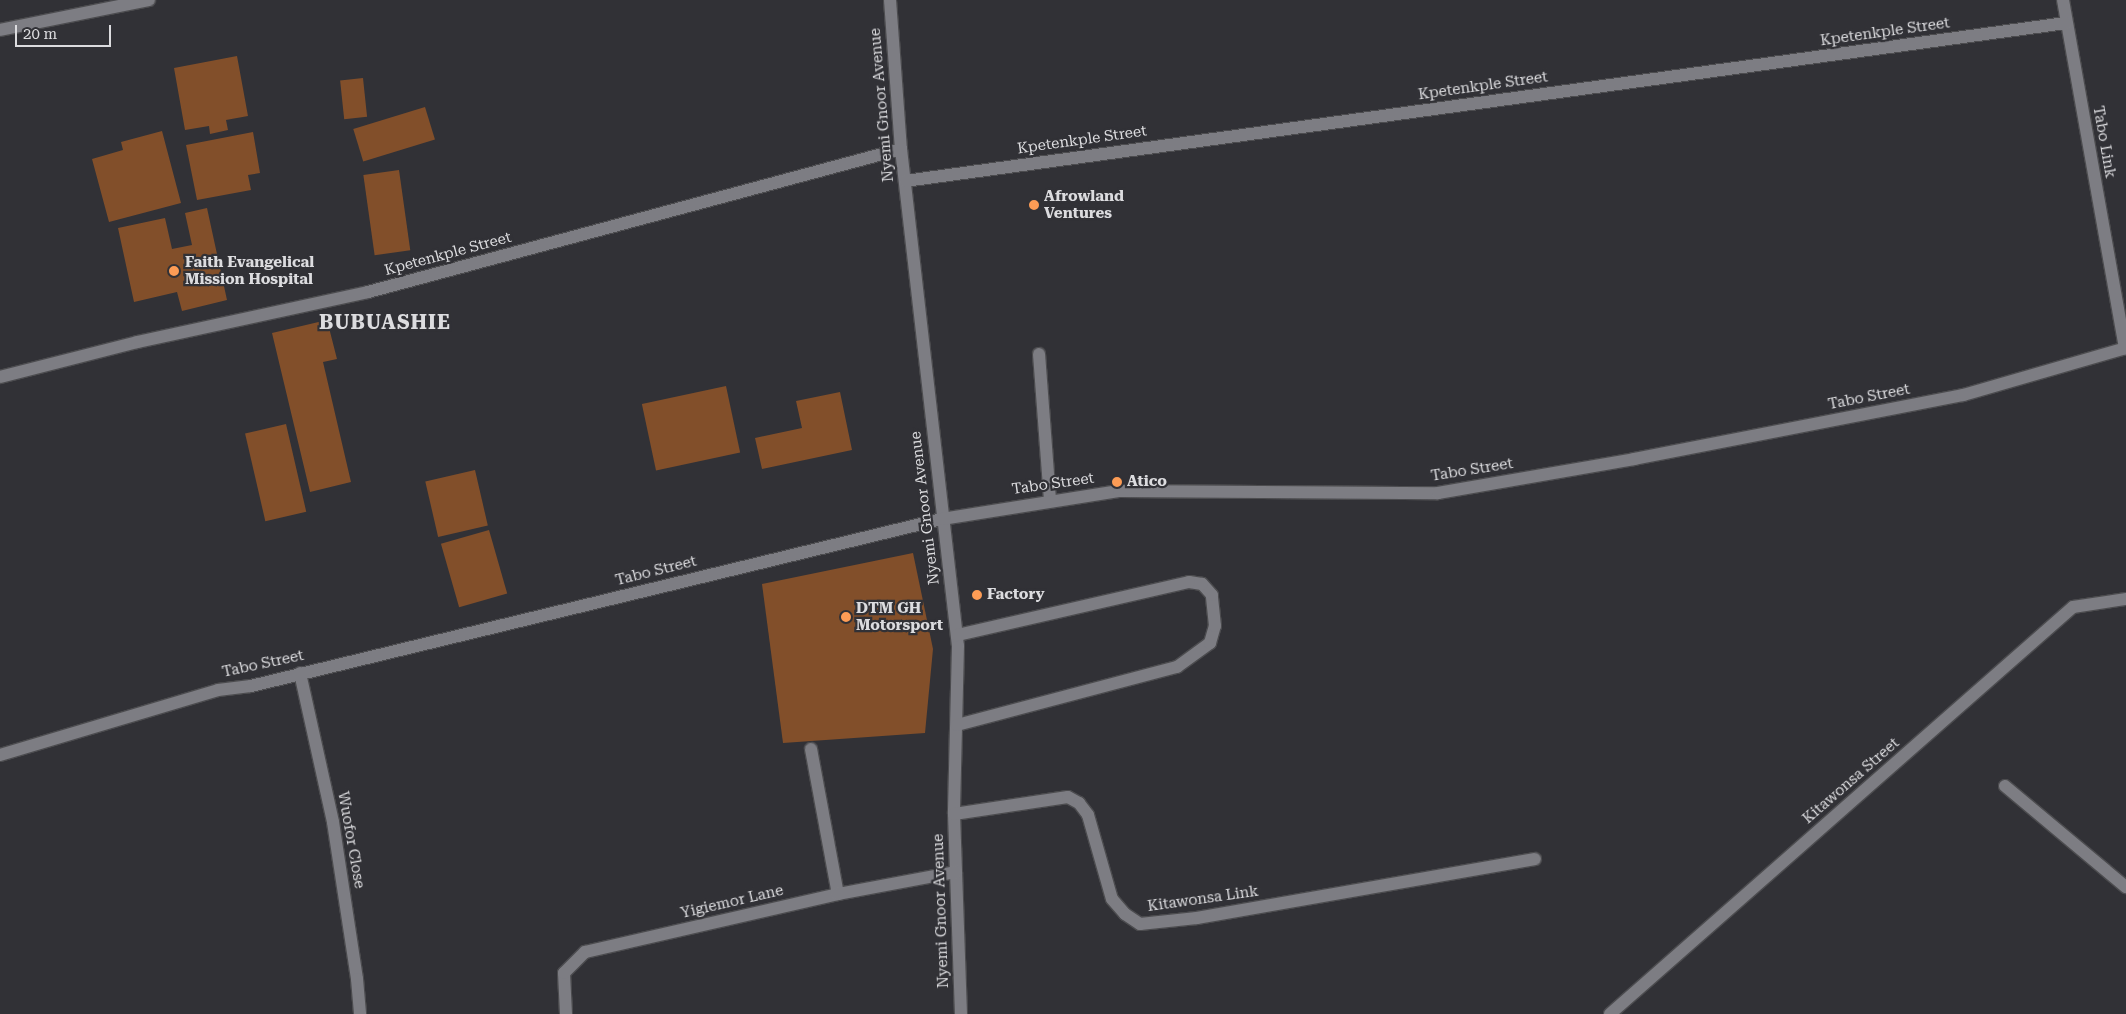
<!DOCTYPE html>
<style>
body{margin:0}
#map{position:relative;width:2126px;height:1014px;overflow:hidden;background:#313136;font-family:"Roboto Serif",serif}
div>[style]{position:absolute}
.building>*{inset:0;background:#824f2a;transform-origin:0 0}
.roads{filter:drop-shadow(1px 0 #4c4c4f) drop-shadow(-1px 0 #4c4c4f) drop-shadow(0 1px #4c4c4f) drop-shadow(0 -1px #4c4c4f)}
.minor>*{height:12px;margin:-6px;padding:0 6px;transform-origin:6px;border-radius:6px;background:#7d7d83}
.dots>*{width:14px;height:14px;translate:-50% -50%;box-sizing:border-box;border:2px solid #313136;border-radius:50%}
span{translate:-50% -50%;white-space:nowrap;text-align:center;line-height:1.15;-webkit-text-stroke:4.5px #313136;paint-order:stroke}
.street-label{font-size:15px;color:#dcdcdf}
.poi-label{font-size:15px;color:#dcdcdf;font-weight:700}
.left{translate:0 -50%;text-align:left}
.district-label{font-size:20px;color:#dcdcdf;font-weight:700;letter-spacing:1px}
.scale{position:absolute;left:15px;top:25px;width:96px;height:22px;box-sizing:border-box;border:2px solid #dcdcdf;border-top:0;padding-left:6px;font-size:15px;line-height:18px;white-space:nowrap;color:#dcdcdf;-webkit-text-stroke:4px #313136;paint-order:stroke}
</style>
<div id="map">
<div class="building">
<i style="clip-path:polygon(237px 56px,248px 116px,226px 120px,228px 130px,210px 134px,209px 126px,185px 130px,174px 68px)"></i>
<i style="left:363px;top:78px;width:39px;height:23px;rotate:84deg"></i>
<i style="left:425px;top:107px;width:34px;height:75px;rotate:73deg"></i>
<i style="clip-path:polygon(162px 131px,181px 203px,109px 222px,92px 159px,123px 150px,121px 142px)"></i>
<i style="clip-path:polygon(253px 132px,260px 173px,248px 175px,251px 190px,197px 200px,186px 145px)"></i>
<i style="left:399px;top:170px;width:81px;height:36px;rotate:82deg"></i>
<i style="clip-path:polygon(207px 208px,227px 300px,182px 311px,177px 292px,134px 302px,118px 228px,165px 218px,172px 249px,192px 245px,185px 213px)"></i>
<i style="clip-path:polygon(327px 320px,337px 359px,323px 362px,351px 482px,310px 492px,272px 333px)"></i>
<i style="left:726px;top:386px;width:68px;height:86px;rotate:78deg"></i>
<i style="clip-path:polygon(840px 392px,852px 450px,762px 469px,755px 438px,802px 428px,796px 401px)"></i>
<i style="left:286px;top:424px;width:90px;height:42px;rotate:77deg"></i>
<i style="left:475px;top:470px;width:57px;height:51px;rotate:77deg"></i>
<i style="left:489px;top:530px;width:66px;height:50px;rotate:74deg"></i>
<i style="clip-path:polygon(913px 553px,933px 649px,925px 733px,783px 743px,762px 584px)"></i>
</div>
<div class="roads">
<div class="minor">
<i style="left:890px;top:0;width:149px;rotate:85.8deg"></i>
<i style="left:901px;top:149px;width:500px;rotate:83.46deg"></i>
<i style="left:958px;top:646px;width:168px;rotate:91.4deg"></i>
<i style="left:954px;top:814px;width:200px;rotate:88deg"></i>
<i style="left:2063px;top:0;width:354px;rotate:79.9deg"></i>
<i style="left:0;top:30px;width:152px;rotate:-11.4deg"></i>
<i style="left:905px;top:181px;width:1172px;rotate:-7.75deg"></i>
<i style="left:1039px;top:354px;width:146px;rotate:85.7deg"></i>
<i style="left:0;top:377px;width:141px;rotate:-14.3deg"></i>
<i style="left:137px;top:342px;width:236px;rotate:-12.2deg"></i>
<i style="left:368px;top:292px;width:552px;rotate:-15.02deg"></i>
<i style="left:300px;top:673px;width:153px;rotate:77.5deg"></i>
<i style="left:333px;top:822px;width:159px;rotate:81.3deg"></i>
<i style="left:357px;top:979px;width:35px;rotate:85deg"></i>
<i style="left:957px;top:725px;width:228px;rotate:-14.8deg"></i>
<i style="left:1177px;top:667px;width:41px;rotate:-36deg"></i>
<i style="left:1210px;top:643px;width:18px;rotate:-74deg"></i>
<i style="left:1215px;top:626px;width:31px;rotate:-96deg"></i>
<i style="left:1212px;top:595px;width:15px;rotate:-132deg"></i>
<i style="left:1202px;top:584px;width:13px;rotate:-171deg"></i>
<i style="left:1189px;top:582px;width:238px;rotate:167.1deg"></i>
<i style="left:811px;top:749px;width:147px;rotate:79.5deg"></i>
<i style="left:0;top:755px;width:227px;rotate:-16.6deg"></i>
<i style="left:218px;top:690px;width:33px;rotate:-7deg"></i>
<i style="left:251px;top:686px;width:711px;rotate:-13.59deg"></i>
<i style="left:942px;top:519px;width:179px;rotate:-9deg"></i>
<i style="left:1119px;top:491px;width:319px;rotate:0.4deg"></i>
<i style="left:1438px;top:493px;width:199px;rotate:-9.8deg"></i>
<i style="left:1634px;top:459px;width:335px;rotate:-11deg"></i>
<i style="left:1963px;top:395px;width:170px;rotate:-16.1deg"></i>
<i style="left:2005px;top:786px;width:158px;rotate:39.9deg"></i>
<i style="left:954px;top:814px;width:115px;rotate:-8.5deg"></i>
<i style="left:1068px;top:797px;width:13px;rotate:29deg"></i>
<i style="left:1079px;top:803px;width:15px;rotate:53deg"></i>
<i style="left:1088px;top:815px;width:87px;rotate:74.1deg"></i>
<i style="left:1112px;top:899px;width:20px;rotate:49deg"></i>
<i style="left:1125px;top:914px;width:18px;rotate:34deg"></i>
<i style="left:1140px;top:924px;width:57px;rotate:-6deg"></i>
<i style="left:1197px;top:918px;width:343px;rotate:-9.9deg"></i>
<i style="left:566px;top:1014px;width:41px;rotate:-92.8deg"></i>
<i style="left:564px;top:973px;width:30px;rotate:-45deg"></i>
<i style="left:585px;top:952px;width:260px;rotate:-12.9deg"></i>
<i style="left:838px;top:894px;width:120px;rotate:-10.6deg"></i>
<i style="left:1610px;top:1014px;width:616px;rotate:-41.32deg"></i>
<i style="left:2073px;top:607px;width:54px;rotate:-8.6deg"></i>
</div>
</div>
<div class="dots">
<i style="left:1034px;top:205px;background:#fd9c55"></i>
<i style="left:174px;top:271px;background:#fd9c55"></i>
<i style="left:1117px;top:482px;background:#fd9c55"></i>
<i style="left:977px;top:595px;background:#fd9c55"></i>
<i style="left:846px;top:617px;background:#fd9c55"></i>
</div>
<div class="street-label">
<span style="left:1885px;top:32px;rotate:-8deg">Kpetenkple Street</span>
<span style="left:1483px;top:86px;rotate:-8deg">Kpetenkple Street</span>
<span style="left:882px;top:105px;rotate:-95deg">Nyemi Gnoor Avenue</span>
<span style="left:1082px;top:140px;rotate:-8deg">Kpetenkple Street</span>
<span style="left:2104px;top:142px;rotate:80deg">Tabo Link</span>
<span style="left:448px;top:254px;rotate:-15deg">Kpetenkple Street</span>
<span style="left:1869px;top:397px;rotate:-11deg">Tabo Street</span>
<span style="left:1472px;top:470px;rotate:-9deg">Tabo Street</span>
<span style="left:1053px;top:484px;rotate:-8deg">Tabo Street</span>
<span style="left:925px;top:508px;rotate:-97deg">Nyemi Gnoor Avenue</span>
<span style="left:656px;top:571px;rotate:-14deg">Tabo Street</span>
<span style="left:263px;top:664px;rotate:-12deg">Tabo Street</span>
<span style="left:1851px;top:781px;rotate:-41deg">Kitawonsa Street</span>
<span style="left:351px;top:840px;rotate:80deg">Wuofor Close</span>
<span style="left:1203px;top:899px;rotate:-8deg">Kitawonsa Link</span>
<span style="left:732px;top:902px;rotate:-13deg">Yigiemor Lane</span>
<span style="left:941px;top:911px;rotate:-92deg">Nyemi Gnoor Avenue</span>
</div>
<div class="poi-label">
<span class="left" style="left:1044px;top:205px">Afrowland<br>Ventures</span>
<span class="left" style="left:185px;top:271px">Faith Evangelical<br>Mission Hospital</span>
<span class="left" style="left:1127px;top:482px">Atico</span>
<span class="left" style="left:987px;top:595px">Factory</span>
<span class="left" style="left:856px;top:617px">DTM GH<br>Motorsport</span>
</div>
<div class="district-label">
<span style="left:385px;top:322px">BUBUASHIE</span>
</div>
<div class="scale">20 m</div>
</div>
